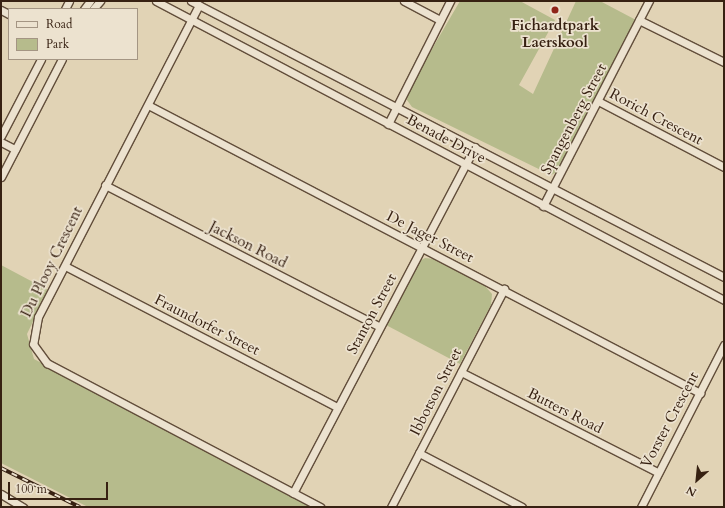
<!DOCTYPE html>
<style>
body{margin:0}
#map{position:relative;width:725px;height:508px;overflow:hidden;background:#e1d3b5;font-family:Cardo,serif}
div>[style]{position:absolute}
.green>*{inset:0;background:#b6bb8c}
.roads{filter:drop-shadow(1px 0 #624e3b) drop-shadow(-1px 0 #624e3b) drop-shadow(0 1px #624e3b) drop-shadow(0 -1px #624e3b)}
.minor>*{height:7px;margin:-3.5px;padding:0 3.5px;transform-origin:3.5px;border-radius:3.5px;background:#ece2cf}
.rail>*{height:3.5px;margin-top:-1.75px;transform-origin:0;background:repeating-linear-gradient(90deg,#ece2cf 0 6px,#372112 0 12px);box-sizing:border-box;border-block:1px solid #372112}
.dots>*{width:11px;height:11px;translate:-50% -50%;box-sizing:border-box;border:2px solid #ece2cf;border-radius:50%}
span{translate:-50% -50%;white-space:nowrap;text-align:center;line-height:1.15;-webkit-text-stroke:3.5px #ece2cf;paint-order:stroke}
.poi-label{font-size:15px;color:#372112;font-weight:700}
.street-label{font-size:15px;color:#372112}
.frame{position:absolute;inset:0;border:2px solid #372112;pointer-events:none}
.legend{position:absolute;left:8px;top:8px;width:130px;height:52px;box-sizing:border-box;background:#ece2cf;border:1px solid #a49583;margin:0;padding:5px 7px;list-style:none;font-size:12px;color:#372112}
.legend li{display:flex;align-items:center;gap:8px;height:20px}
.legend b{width:20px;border:1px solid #a49583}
.north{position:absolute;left:677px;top:460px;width:40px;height:40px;-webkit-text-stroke:3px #ece2cf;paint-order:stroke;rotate:207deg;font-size:11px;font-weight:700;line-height:16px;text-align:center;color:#372112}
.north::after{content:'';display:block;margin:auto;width:14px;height:18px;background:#372112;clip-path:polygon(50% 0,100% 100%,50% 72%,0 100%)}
.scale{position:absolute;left:8px;top:482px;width:100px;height:18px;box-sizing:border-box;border:2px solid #372112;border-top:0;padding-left:5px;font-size:12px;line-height:14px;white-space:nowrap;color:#372112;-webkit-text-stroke:3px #ece2cf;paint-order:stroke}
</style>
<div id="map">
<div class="green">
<i style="clip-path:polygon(460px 1px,520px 1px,555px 20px,519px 85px,533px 94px,576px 1px,600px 1px,636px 20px,557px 172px,551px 175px,412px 107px,407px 100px,408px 90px)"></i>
<i style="clip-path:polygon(425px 258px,434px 259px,485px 286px,492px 294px,491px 305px,460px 364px,386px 325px,418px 262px)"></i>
<i style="clip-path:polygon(1px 265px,48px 290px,27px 334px,34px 359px,315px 507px,88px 507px,1px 463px)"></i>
</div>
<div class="roads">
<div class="minor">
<i style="left:156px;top:1px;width:642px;rotate:27.76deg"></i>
<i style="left:191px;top:1px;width:600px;rotate:27.38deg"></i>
<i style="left:404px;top:1px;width:41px;rotate:27.8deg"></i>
<i style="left:199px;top:5px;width:351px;rotate:117.3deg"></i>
<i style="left:38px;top:317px;width:27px;rotate:100deg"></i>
<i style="left:33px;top:344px;width:24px;rotate:54deg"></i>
<i style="left:47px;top:363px;width:309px;rotate:27.8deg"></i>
<i style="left:65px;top:9px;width:9px;rotate:-63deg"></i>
<i style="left:84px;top:9px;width:10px;rotate:-53deg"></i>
<i style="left:93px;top:9px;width:11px;rotate:-49deg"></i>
<i style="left:1px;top:10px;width:9px;rotate:27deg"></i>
<i style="left:639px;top:20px;width:95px;rotate:26.3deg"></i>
<i style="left:598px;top:101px;width:142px;rotate:27.6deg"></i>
<i style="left:148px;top:105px;width:623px;rotate:27.55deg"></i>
<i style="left:388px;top:124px;width:138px;rotate:-63.2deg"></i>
<i style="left:1px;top:136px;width:87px;rotate:-62.5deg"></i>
<i style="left:1px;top:142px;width:16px;rotate:27deg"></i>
<i style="left:1px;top:177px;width:133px;rotate:-62.7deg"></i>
<i style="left:105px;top:185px;width:309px;rotate:27.3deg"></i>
<i style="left:543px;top:206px;width:231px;rotate:-62.7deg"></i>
<i style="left:65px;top:266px;width:306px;rotate:27.4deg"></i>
<i style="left:461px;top:372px;width:220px;rotate:27deg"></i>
<i style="left:419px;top:453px;width:116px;rotate:27.7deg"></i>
<i style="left:293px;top:493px;width:391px;rotate:-62.3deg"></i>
<i style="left:1px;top:494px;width:26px;rotate:31deg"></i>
<i style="left:391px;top:507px;width:246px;rotate:-62.6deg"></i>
<i style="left:641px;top:507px;width:182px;rotate:-62.9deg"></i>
</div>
</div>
<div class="rail">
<i style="left:1px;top:468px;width:88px;rotate:26.3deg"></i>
</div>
<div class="dots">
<i style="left:555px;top:10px;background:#8f2418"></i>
</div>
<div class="poi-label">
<span style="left:555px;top:34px">Fichardtpark<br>Laerskool</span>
</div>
<div class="street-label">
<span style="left:656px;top:117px;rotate:28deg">Rorich Crescent</span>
<span style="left:574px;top:119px;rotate:-62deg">Spangenberg Street</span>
<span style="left:446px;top:139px;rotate:28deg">Benade Drive</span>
<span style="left:430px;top:237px;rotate:27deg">De Jager Street</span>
<span style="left:248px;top:245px;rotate:27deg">Jackson Road</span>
<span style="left:52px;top:262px;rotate:-64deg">Du Plooy Crescent</span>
<span style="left:372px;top:314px;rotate:-62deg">Stanton Street</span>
<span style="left:207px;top:325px;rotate:27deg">Fraundorfer Street</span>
<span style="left:436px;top:392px;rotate:-63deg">Ibbotson Street</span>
<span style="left:565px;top:411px;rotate:27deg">Butters Road</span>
<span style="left:670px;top:420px;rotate:-62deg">Vorster Crescent</span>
</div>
<div class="frame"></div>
<ul class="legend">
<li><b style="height:5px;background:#ece2cf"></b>Road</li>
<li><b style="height:11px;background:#b6bb8c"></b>Park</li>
</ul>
<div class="north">N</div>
<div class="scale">100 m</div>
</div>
